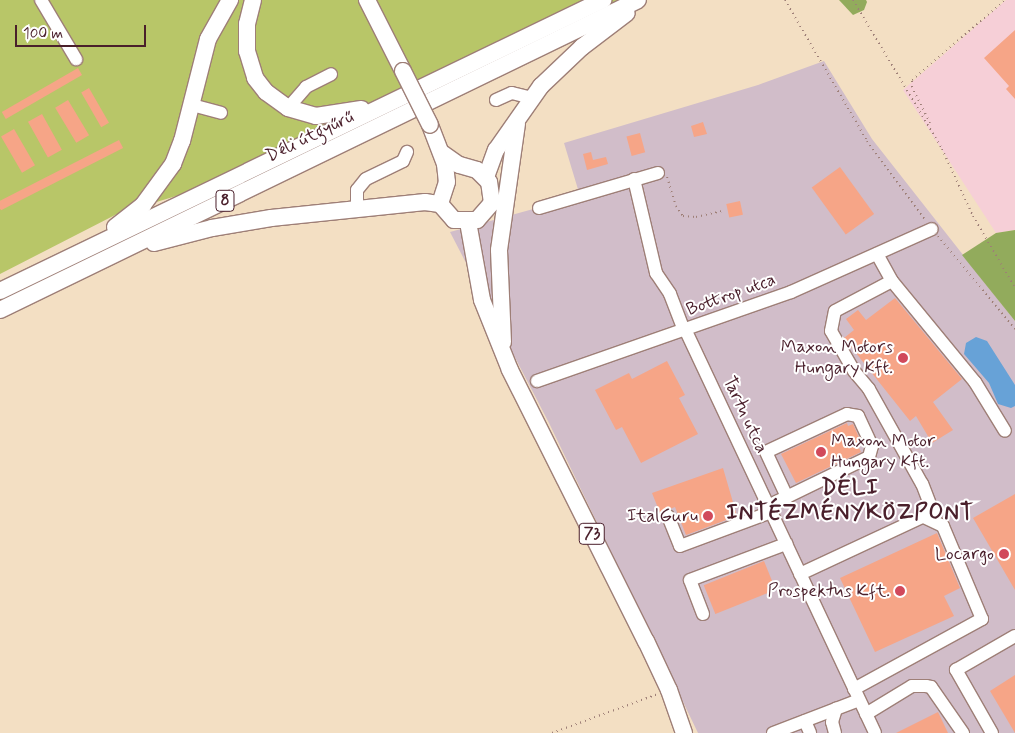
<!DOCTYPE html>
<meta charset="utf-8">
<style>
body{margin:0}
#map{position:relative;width:1015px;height:733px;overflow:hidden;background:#f3dfc3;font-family:Mynerve,sans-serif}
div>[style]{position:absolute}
.built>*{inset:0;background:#f6cfd7}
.industrial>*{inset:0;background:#d1bdc9}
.green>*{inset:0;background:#b8c668}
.forest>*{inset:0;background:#92ab5c}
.water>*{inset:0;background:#67a2d7}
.building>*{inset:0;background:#f6a587;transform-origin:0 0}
.path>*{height:2px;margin-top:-1px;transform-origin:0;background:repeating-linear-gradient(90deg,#9e7f77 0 1px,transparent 0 5px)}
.roads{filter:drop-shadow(1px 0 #9e7f77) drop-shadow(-1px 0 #9e7f77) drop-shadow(0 1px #9e7f77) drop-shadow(0 -1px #9e7f77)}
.minor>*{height:12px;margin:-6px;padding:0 6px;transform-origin:6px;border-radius:6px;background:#fff}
.major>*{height:16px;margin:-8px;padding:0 8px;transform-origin:8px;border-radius:8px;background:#fff}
.bridges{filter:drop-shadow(1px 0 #9e7f77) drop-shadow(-1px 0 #9e7f77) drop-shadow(0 1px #9e7f77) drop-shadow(0 -1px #9e7f77)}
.major-bridge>*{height:16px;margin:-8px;padding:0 8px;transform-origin:8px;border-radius:8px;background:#fff}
.dots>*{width:14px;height:14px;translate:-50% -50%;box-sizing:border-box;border:2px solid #fff;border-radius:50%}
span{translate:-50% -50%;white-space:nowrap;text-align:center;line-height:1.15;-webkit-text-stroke:4px #fff;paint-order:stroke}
.shield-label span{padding:1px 4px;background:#fff;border:1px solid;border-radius:4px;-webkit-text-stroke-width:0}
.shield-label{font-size:16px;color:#4a1f2b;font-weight:700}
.street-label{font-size:18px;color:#4a1f2b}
.poi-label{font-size:18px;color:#4a1f2b}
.right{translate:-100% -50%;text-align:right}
.left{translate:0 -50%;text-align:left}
.district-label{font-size:22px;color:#4a1f2b;font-weight:700;letter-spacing:1px}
.scale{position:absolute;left:15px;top:25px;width:131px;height:22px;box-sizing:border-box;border:2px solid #4a1f2b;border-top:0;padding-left:6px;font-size:15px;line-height:18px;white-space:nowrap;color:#4a1f2b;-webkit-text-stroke:4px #fff;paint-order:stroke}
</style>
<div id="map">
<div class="built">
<i style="clip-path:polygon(1006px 0,1015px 0,1015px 230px,996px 233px,903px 90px)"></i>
</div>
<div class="industrial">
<i style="clip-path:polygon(824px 61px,872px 139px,1015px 321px,1015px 733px,698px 733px,549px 423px,450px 232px,580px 196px,564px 143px,758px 85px)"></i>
</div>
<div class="green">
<i style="clip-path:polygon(0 0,619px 0,209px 186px,117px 214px,0 274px)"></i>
</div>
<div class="forest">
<i style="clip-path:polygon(839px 0,866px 0,867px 2px,864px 10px,853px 15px)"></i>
<i style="clip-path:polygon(1015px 230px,1015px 321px,962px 255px,996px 233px)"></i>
</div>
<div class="water">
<i style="clip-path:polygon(976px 337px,987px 341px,1015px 385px,1015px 406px,1011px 408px,998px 404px,989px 383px,964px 354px,966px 343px)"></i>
</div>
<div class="building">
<i style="clip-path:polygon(1015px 30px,1015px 99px,1006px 89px,1009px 86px,984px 58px)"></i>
<i style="left:78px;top:68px;width:8px;height:88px;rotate:60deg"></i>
<i style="left:89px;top:88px;width:40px;height:9px;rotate:60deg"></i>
<i style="left:68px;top:100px;width:41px;height:15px;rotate:59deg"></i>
<i style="left:42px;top:114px;width:41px;height:16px;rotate:61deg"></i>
<i style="clip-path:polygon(703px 122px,707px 134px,694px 137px,691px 126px)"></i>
<i style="left:14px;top:129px;width:42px;height:15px;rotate:60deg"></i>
<i style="left:640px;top:133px;width:20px;height:14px;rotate:75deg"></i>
<i style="left:119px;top:140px;width:9px;height:137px;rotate:63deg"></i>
<i style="clip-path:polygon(591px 152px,593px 160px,606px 157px,608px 164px,587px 170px,583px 154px)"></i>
<i style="left:840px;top:167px;width:58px;height:35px;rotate:54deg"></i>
<i style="left:740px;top:201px;width:14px;height:14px;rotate:78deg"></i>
<i style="clip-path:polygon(895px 298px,962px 379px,933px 402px,953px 430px,932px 443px,916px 416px,910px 421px,844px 338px,854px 330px,846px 319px,858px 310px,866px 320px)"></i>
<i style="clip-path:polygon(667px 361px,685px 395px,679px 398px,698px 434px,641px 463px,622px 427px,616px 430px,595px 390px,629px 373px,632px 379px)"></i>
<i style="clip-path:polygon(847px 423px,848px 426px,853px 424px,862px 444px,858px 446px,861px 452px,796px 483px,781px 454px)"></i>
<i style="clip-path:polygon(723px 468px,737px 516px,686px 535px,675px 507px,660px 513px,652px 493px)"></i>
<i style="clip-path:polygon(1015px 494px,1015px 590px,973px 518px)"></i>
<i style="clip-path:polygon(937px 533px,960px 588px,944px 596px,954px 616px,875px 652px,840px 578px)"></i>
<i style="left:764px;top:561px;width:31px;height:65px;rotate:68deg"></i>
<i style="clip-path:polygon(1015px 675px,1015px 733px,990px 691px)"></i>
<i style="clip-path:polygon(938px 712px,948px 733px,896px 733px)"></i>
</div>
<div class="path">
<i style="left:785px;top:0;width:163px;rotate:59.8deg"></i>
<i style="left:867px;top:141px;width:99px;rotate:53.6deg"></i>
<i style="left:853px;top:0;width:174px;rotate:59.1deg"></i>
<i style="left:942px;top:149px;width:74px;rotate:65.2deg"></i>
<i style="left:973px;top:216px;width:83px;rotate:59.7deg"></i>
<i style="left:930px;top:123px;width:40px;rotate:-116.6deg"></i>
<i style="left:912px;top:87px;width:7px;rotate:-90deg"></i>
<i style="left:912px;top:80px;width:123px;rotate:-40.7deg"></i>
<i style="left:667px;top:177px;width:30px;rotate:73deg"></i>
<i style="left:676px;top:206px;width:12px;rotate:55deg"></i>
<i style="left:683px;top:216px;width:13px;rotate:4deg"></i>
<i style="left:696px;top:217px;width:27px;rotate:-13deg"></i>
<i style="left:938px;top:236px;width:121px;rotate:50.4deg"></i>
<i style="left:552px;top:733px;width:113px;rotate:-20.2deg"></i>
</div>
<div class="roads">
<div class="minor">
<i style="left:41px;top:0;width:69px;rotate:59.3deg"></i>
<i style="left:496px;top:100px;width:17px;rotate:-24deg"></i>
<i style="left:512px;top:93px;width:21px;rotate:14deg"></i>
<i style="left:192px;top:105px;width:30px;rotate:15deg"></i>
<i style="left:288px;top:108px;width:28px;rotate:-49deg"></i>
<i style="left:306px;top:87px;width:28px;rotate:-27deg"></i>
<i style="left:634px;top:179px;width:97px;rotate:76.8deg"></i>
<i style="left:656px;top:273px;width:25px;rotate:56deg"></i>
<i style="left:670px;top:294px;width:39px;rotate:69deg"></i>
<i style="left:539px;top:208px;width:124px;rotate:-16.4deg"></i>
<i style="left:357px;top:209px;width:19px;rotate:-90deg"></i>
<i style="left:357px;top:190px;width:14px;rotate:-51deg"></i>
<i style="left:366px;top:179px;width:41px;rotate:-25.9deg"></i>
<i style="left:403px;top:161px;width:10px;rotate:-66deg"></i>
<i style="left:877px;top:254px;width:31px;rotate:61deg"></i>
<i style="left:892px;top:281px;width:131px;rotate:50.6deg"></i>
<i style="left:975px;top:382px;width:57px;rotate:58.5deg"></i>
<i style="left:685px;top:329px;width:446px;rotate:64.8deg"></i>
<i style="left:537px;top:381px;width:269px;rotate:-19.3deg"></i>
<i style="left:791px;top:292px;width:154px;rotate:-24.1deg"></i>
<i style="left:768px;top:506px;width:112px;rotate:-25.9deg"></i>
<i style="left:869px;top:457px;width:11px;rotate:-75deg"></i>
<i style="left:872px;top:446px;width:33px;rotate:-115deg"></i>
<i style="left:858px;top:416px;width:11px;rotate:-170deg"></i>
<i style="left:847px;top:414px;width:89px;rotate:154.9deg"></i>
<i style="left:766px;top:452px;width:50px;rotate:65deg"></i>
<i style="left:668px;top:516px;width:32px;rotate:68deg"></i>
<i style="left:680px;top:546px;width:97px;rotate:-20.5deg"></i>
<i style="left:800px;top:574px;width:147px;rotate:-25deg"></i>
<i style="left:933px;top:512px;width:30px;rotate:-111deg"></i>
<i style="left:922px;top:484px;width:109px;rotate:-119.2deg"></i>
<i style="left:869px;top:389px;width:23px;rotate:-130deg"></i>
<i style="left:854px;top:371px;width:46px;rotate:-119.9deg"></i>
<i style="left:831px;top:331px;width:20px;rotate:-79deg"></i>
<i style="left:835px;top:311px;width:64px;rotate:-27.8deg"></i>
<i style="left:703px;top:614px;width:36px;rotate:-111deg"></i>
<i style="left:690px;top:580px;width:103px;rotate:-20.6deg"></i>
<i style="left:854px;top:689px;width:146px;rotate:-28.7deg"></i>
<i style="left:982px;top:619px;width:101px;rotate:-112.8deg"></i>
<i style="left:943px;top:526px;width:21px;rotate:-155deg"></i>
<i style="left:866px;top:714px;width:54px;rotate:-31.3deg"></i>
<i style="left:912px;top:686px;width:14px"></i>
<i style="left:926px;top:686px;width:5px;rotate:11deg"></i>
<i style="left:931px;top:687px;width:56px;rotate:55.2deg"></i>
<i style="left:805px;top:721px;width:13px;rotate:67deg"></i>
<i style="left:773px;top:733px;width:92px;rotate:-21deg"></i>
<i style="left:835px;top:733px;width:11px;rotate:-105deg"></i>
<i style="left:832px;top:722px;width:14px;rotate:-73deg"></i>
<i style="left:992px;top:733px;width:73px;rotate:-119.7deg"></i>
<i style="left:956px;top:670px;width:68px;rotate:-30deg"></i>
</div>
<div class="major">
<i style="left:253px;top:0;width:25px;rotate:104deg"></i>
<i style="left:247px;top:24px;width:27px;rotate:90deg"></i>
<i style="left:247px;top:51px;width:28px;rotate:73deg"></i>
<i style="left:255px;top:78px;width:18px;rotate:52deg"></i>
<i style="left:266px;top:92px;width:27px;rotate:36deg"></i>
<i style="left:288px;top:108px;width:29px;rotate:16deg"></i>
<i style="left:316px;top:116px;width:46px;rotate:-8.8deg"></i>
<i style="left:367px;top:0;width:80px;rotate:63.1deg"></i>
<i style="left:430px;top:125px;width:42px;rotate:69deg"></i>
<i style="left:445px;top:164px;width:18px;rotate:84deg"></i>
<i style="left:447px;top:182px;width:23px;rotate:108deg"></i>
<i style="left:440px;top:204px;width:21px;rotate:49deg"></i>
<i style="left:454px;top:220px;width:23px"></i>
<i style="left:477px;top:220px;width:23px;rotate:-49deg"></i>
<i style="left:492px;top:203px;width:21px;rotate:-98deg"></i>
<i style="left:489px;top:182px;width:17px;rotate:-135deg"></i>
<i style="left:477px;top:170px;width:19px;rotate:-164deg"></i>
<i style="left:459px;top:165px;width:19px;rotate:-145deg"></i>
<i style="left:486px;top:177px;width:29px;rotate:-70deg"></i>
<i style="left:496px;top:150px;width:78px;rotate:-54.9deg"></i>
<i style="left:541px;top:86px;width:57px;rotate:-43.6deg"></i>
<i style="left:582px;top:47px;width:56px;rotate:-37.1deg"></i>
<i style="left:468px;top:222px;width:79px;rotate:79.8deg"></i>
<i style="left:482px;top:300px;width:75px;rotate:68.2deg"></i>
<i style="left:510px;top:370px;width:303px;rotate:63.4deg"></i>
<i style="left:646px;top:641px;width:54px;rotate:64.9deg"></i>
<i style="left:669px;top:690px;width:46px;rotate:70.8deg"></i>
<i style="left:115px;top:227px;width:36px;rotate:-38deg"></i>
<i style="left:143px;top:205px;width:51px;rotate:-53.8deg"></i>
<i style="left:173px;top:164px;width:25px;rotate:-69deg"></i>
<i style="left:182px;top:141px;width:105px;rotate:-75.7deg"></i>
<i style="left:208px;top:39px;width:45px;rotate:-60.6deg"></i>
<i style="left:154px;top:243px;width:60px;rotate:-14.5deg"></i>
<i style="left:212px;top:228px;width:60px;rotate:-9.6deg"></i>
<i style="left:271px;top:218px;width:155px;rotate:-5.9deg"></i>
<i style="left:425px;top:202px;width:15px;rotate:8deg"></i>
<i style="left:0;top:291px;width:670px;rotate:-25.76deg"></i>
<i style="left:0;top:310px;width:709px;rotate:-25.91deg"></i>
<i style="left:503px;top:342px;width:92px;rotate:-92.5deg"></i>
<i style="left:499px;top:250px;width:128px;rotate:-81.9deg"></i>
</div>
</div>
<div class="bridges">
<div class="major-bridge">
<i style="left:403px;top:71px;width:60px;rotate:63.4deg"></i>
</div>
</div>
<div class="dots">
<i style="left:903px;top:358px;background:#d1495b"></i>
<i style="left:821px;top:452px;background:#d1495b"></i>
<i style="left:708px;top:516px;background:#d1495b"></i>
<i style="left:1004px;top:554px;background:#d1495b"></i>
<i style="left:900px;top:591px;background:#d1495b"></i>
</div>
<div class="shield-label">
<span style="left:225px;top:201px">8</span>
<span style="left:592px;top:534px">73</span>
</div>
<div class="street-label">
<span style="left:310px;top:137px;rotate:-26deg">Déli útgyűrű</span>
<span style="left:731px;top:295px;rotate:-20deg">Bottrop utca</span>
<span style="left:745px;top:415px;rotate:65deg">Tartu utca</span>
</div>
<div class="poi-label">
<span class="right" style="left:893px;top:358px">Maxon Motors<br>Hungary Kft.</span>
<span class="left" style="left:831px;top:452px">Maxon Motor<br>Hungary Kft.</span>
<span class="right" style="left:698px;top:516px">ItalGuru</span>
<span class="right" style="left:994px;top:554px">Locargo</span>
<span class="right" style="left:890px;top:591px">Prospektus Kft.</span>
</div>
<div class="district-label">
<span style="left:850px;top:501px">DÉLI<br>INTÉZMÉNYKÖZPONT</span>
</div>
<div class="scale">100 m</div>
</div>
